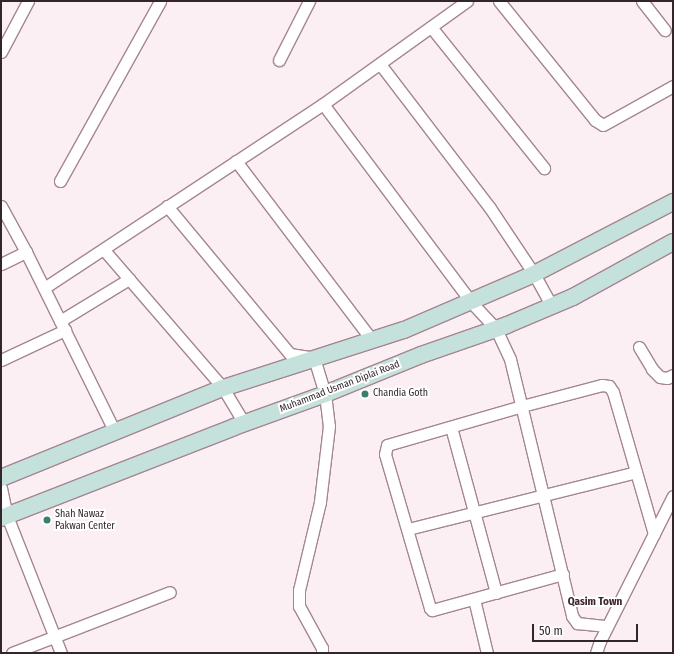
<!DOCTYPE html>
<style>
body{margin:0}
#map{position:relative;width:674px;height:654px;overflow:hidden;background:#fceff4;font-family:"Fira Sans Condensed",sans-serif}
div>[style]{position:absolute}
.roads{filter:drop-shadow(1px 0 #a48692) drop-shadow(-1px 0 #a48692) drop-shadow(0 1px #a48692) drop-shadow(0 -1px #a48692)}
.street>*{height:11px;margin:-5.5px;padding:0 5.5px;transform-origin:5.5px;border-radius:5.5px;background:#fff}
.secondary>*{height:16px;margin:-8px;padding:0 8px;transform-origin:8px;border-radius:8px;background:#c5e1dc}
.dots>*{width:11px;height:11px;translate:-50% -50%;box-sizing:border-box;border:2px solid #fff;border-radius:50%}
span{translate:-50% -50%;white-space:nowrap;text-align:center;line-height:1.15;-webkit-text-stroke:4px #fff;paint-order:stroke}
.street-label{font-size:10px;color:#32262b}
.poi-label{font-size:10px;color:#32262b}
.left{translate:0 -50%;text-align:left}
.neighbourhood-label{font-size:11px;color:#3c242f;font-weight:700}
.frame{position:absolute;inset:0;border:2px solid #32262b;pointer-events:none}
.scale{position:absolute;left:532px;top:624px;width:106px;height:18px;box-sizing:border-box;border:2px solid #32262b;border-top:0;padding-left:5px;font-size:12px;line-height:14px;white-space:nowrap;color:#32262b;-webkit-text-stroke:3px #fff;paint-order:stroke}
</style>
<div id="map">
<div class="roads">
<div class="street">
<i style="left:499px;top:1px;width:153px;rotate:51.1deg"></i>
<i style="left:595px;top:120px;width:9px;rotate:32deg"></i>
<i style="left:603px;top:125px;width:80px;rotate:-29.1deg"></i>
<i style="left:642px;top:1px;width:37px;rotate:52deg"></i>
<i style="left:431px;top:27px;width:181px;rotate:51.3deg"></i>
<i style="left:1px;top:52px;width:58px;rotate:-62.1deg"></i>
<i style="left:279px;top:60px;width:66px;rotate:-63deg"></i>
<i style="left:380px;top:64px;width:181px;rotate:52.6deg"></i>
<i style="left:490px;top:208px;width:79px;rotate:56.3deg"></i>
<i style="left:534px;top:274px;width:37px;rotate:61deg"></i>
<i style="left:323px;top:104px;width:247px;rotate:53.2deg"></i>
<i style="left:471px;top:302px;width:37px;rotate:47deg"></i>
<i style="left:496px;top:329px;width:33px;rotate:65deg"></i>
<i style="left:510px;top:359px;width:264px;rotate:76.4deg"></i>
<i style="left:572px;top:616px;width:9px;rotate:54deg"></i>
<i style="left:577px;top:623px;width:30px;rotate:6deg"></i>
<i style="left:236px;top:161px;width:223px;rotate:52.8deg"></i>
<i style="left:60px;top:181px;width:206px;rotate:-60.9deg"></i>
<i style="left:1px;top:206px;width:52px;rotate:61.5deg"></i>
<i style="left:26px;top:252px;width:201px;rotate:63.7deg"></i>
<i style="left:167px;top:206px;width:192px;rotate:50.3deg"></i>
<i style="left:290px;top:354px;width:24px;rotate:9deg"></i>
<i style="left:314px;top:358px;width:38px;rotate:73deg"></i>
<i style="left:325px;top:394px;width:32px;rotate:83deg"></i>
<i style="left:329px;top:426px;width:77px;rotate:96.8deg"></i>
<i style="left:320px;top:502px;width:90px;rotate:103.4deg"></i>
<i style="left:299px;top:590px;width:16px;rotate:90deg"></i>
<i style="left:299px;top:606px;width:48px;rotate:61.3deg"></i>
<i style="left:322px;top:648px;width:5px;rotate:90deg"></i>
<i style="left:104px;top:250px;width:182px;rotate:49.2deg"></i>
<i style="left:223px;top:388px;width:41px;rotate:59deg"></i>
<i style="left:1px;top:264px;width:28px;rotate:-26deg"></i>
<i style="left:44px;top:288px;width:334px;rotate:-33.4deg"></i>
<i style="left:323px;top:104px;width:177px;rotate:-35.6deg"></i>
<i style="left:60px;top:321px;width:81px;rotate:-31.3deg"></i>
<i style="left:639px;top:347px;width:26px;rotate:59deg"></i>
<i style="left:652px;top:369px;width:11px;rotate:45deg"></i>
<i style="left:660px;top:377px;width:7px;rotate:8deg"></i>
<i style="left:667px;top:378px;width:7px;rotate:-27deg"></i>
<i style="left:1px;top:360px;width:71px;rotate:-25.1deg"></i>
<i style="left:451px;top:427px;width:172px;rotate:74.8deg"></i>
<i style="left:1px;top:488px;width:29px;rotate:78deg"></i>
<i style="left:7px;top:516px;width:147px;rotate:68.5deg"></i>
<i style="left:408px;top:529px;width:235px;rotate:-14deg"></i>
<i style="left:563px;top:574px;width:136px;rotate:164.6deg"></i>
<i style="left:432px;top:610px;width:3px;rotate:-135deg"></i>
<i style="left:430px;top:608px;width:160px;rotate:-106.3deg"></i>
<i style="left:385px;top:454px;width:9px;rotate:-77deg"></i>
<i style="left:387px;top:445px;width:141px;rotate:-16.1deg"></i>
<i style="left:522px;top:406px;width:83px;rotate:-14.7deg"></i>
<i style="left:602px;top:385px;width:7px;rotate:8deg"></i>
<i style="left:609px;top:386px;width:7px;rotate:56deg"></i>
<i style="left:613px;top:392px;width:148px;rotate:73.9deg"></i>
<i style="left:474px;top:599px;width:56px;rotate:76.5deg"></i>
<i style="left:12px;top:653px;width:169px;rotate:-21.1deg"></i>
<i style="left:596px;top:653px;width:13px;rotate:-72deg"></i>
<i style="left:600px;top:641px;width:162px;rotate:-63.3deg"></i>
</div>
<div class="secondary">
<i style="left:1px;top:478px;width:240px;rotate:-22.1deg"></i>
<i style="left:223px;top:388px;width:190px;rotate:-17.8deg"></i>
<i style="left:404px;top:330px;width:142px;rotate:-23.3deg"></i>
<i style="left:534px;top:274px;width:157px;rotate:-27.4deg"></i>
<i style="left:1px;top:518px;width:250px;rotate:-21.3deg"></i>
<i style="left:234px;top:427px;width:97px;rotate:-19.9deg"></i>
<i style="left:325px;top:394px;width:104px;rotate:-22.1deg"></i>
<i style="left:421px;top:355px;width:91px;rotate:-19.2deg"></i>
<i style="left:507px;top:325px;width:72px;rotate:-23deg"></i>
<i style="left:573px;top:297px;width:114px;rotate:-28.8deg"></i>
</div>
</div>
<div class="dots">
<i style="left:365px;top:394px;background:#3b7e6f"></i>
<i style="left:47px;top:520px;background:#3b7e6f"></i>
</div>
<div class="street-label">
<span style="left:340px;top:387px;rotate:-21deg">Muhammad Usman Diplai Road</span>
</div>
<div class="poi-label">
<span class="left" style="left:373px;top:394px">Chandia Goth</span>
<span class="left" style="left:55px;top:520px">Shah Nawaz<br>Pakwan Center</span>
</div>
<div class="neighbourhood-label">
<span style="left:595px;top:602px">Qasim Town</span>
</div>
<div class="frame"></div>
<div class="scale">50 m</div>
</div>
